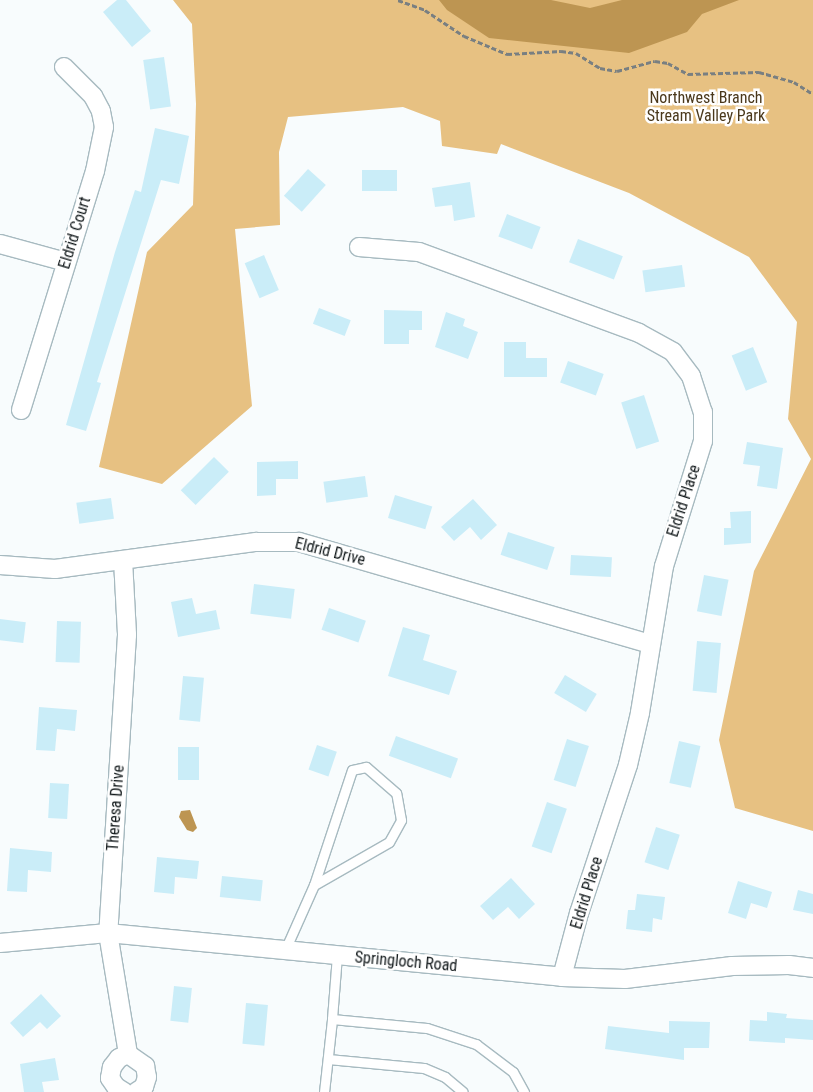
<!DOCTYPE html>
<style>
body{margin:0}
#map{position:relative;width:813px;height:1092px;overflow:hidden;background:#f8fcfd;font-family:"Roboto Condensed",sans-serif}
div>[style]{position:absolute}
.green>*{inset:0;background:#e7c182}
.water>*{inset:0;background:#bd9552}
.building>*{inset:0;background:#caedf8;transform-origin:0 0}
.path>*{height:2.5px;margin-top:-1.25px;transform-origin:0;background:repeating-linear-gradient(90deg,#797f81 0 5px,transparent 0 7.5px)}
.roads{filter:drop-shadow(1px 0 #a7bac0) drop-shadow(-1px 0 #a7bac0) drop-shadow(0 1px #a7bac0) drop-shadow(0 -1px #a7bac0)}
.service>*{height:9px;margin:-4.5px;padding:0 4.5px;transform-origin:4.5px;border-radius:4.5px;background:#fff}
.minor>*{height:18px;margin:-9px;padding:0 9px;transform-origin:9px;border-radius:9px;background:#fff}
span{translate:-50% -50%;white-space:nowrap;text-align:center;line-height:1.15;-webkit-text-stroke:5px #fff;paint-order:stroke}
.park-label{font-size:16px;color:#4a381b}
.street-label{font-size:16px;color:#101719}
</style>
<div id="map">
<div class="green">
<i style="clip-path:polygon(173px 0,813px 0,813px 831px,735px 808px,719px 740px,754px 571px,811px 459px,788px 419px,797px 322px,749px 257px,629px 193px,501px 144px,497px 154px,442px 146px,440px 121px,403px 107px,288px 117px,279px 152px,280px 225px,235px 229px,252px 406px,162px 484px,99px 467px,147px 252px,193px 205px,196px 104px,192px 24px)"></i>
</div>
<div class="water">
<i style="clip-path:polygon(439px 0,551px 0,590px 8px,622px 0,739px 0,702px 14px,687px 32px,629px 53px,489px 38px,447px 10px)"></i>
<i style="clip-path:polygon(190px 810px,197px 828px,193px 832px,187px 830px,179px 817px,181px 811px)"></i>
</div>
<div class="building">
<i style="clip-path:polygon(117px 0,126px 0,151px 31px,132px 47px,103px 12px)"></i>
<i style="left:164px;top:57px;width:50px;height:21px;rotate:82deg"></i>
<i style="clip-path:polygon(155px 128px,189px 136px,179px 184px,161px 180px,97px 382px,101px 383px,86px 431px,66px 425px,115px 252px,135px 190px,141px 192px)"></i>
<i style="left:308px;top:169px;width:24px;height:36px;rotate:42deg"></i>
<i style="left:362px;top:170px;width:35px;height:21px"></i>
<i style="clip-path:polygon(470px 182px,475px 217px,454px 221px,452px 205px,435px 207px,432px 188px)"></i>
<i style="left:507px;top:214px;width:36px;height:24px;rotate:21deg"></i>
<i style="left:578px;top:239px;width:48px;height:25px;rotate:21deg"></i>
<i style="left:264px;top:255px;width:38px;height:21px;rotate:67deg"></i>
<i style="left:682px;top:265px;width:22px;height:40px;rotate:82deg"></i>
<i style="left:319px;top:308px;width:34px;height:17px;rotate:21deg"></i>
<i style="clip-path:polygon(384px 310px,422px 311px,422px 330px,409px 330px,409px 344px,384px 344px)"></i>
<i style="clip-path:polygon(446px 312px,465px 319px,463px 326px,478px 332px,468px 359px,435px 347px)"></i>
<i style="clip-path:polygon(504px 342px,526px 342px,526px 358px,547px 358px,547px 377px,504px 377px)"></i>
<i style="left:753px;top:347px;width:38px;height:23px;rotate:68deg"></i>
<i style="left:568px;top:361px;width:38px;height:23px;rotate:20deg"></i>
<i style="left:644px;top:395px;width:49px;height:24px;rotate:72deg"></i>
<i style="clip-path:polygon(747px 442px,783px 448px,777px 489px,757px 486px,760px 466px,743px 464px)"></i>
<i style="left:214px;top:457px;width:21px;height:47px;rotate:45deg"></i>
<i style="clip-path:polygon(298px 461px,298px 479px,276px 479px,276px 495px,257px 496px,257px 462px)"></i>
<i style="left:365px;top:476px;width:21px;height:42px;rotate:82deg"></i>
<i style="left:395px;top:495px;width:39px;height:24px;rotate:17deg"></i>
<i style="left:111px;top:498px;width:21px;height:35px;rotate:82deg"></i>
<i style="clip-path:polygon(473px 499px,497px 525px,481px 540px,470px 527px,454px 541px,441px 527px)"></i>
<i style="clip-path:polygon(751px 511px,751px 543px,724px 545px,724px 528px,731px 528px,730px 512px)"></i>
<i style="left:508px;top:532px;width:49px;height:24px;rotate:18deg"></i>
<i style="left:571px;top:555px;width:41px;height:20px;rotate:3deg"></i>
<i style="left:704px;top:575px;width:25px;height:37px;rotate:11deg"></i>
<i style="left:254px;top:584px;width:41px;height:30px;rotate:7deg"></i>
<i style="clip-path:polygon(192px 598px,196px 614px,216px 610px,220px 629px,178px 637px,171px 602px)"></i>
<i style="left:329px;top:608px;width:39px;height:23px;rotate:19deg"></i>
<i style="left:0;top:619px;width:26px;height:21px;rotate:7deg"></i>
<i style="left:57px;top:621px;width:24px;height:41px;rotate:2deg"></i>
<i style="clip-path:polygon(403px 627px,430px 635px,423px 660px,457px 671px,449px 695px,388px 676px)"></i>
<i style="left:697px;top:641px;width:24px;height:50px;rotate:5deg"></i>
<i style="left:565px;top:675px;width:37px;height:21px;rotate:31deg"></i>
<i style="left:183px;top:676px;width:21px;height:44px;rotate:5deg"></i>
<i style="clip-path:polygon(39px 707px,77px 710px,75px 731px,57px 729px,55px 751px,36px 750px)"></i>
<i style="left:396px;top:736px;width:66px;height:21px;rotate:20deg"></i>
<i style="left:567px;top:739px;width:23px;height:43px;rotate:18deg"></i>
<i style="left:679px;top:741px;width:22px;height:43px;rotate:13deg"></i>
<i style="left:317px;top:745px;width:21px;height:26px;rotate:19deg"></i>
<i style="left:178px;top:747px;width:21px;height:33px"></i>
<i style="left:50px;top:783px;width:19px;height:35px;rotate:3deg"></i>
<i style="left:547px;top:802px;width:21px;height:47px;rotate:19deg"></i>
<i style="left:656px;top:827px;width:25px;height:37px;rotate:18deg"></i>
<i style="clip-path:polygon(10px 848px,52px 852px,51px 872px,28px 870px,27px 892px,7px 891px)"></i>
<i style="clip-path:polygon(157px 857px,199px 861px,197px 879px,175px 877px,174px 894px,154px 892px)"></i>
<i style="left:222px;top:876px;width:41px;height:21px;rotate:6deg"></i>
<i style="clip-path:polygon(511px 878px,535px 904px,519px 919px,508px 907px,493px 920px,480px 906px)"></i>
<i style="clip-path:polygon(738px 881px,772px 892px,767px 908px,751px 903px,746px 919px,728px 913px)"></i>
<i style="clip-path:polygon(798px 890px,813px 894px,813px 914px,793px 910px)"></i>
<i style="clip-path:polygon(637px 894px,665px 897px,662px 920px,653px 918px,652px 932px,626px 929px,628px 910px,635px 910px)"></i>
<i style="left:174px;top:986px;width:18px;height:35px;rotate:6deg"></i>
<i style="clip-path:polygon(41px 994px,61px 1016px,47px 1029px,40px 1022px,23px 1037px,10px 1023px)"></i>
<i style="left:246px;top:1003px;width:22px;height:41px;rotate:5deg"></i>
<i style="clip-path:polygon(767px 1012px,787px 1014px,786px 1018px,813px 1020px,813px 1040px,785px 1038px,785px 1043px,749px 1041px,750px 1020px,767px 1021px)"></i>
<i style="clip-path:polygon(669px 1021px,710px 1022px,709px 1048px,684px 1048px,684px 1060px,605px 1049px,608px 1026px,669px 1033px)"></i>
<i style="clip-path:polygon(55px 1058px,59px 1080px,42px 1082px,44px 1092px,24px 1092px,20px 1064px)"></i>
</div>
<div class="path">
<i style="left:398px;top:0;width:29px;rotate:20deg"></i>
<i style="left:425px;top:10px;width:47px;rotate:33.7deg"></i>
<i style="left:464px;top:36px;width:47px;rotate:22.7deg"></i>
<i style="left:507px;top:54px;width:54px;rotate:-3.2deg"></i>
<i style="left:561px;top:51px;width:15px;rotate:8deg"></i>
<i style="left:576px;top:53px;width:28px;rotate:32deg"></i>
<i style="left:600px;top:68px;width:17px;rotate:10deg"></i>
<i style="left:617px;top:71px;width:39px;rotate:-15deg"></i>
<i style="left:655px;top:61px;width:13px;rotate:9deg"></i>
<i style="left:668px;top:63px;width:23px;rotate:29deg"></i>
<i style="left:688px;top:74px;width:71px;rotate:-1.6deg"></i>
<i style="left:759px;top:72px;width:36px;rotate:16deg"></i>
<i style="left:794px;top:82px;width:22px;rotate:32deg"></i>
</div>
<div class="roads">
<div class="service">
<i style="left:285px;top:950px;width:71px;rotate:-66deg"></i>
<i style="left:314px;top:885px;width:86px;rotate:-29.8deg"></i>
<i style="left:389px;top:842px;width:25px;rotate:-61deg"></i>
<i style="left:401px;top:820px;width:27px;rotate:-100deg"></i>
<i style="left:396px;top:793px;width:40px;rotate:-139deg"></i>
<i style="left:366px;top:767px;width:14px;rotate:168deg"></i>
<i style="left:352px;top:770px;width:121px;rotate:108.3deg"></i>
<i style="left:337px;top:955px;width:64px;rotate:94.5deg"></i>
<i style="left:332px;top:1019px;width:95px;rotate:5.4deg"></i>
<i style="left:427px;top:1028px;width:52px;rotate:18.1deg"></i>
<i style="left:476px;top:1044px;width:46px;rotate:37.1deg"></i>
<i style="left:513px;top:1072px;width:23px;rotate:61deg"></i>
<i style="left:328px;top:1059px;width:96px;rotate:5.4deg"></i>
<i style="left:424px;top:1068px;width:23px;rotate:23deg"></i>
<i style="left:445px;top:1077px;width:23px;rotate:40deg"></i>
<i style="left:324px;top:1092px;width:73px;rotate:-83.7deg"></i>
</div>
<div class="minor">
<i style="left:0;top:244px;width:68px;rotate:15.3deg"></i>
<i style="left:359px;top:247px;width:60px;rotate:4.8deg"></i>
<i style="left:419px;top:252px;width:234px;rotate:20.2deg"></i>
<i style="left:639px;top:333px;width:39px;rotate:29deg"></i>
<i style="left:673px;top:352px;width:30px;rotate:53deg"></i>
<i style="left:691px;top:376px;width:38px;rotate:72deg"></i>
<i style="left:703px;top:412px;width:29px;rotate:90deg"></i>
<i style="left:703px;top:441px;width:131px;rotate:107.3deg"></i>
<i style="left:664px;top:566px;width:149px;rotate:99.3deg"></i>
<i style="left:640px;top:713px;width:53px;rotate:103deg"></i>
<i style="left:628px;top:765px;width:156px;rotate:108.3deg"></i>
<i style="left:579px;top:913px;width:66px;rotate:104.9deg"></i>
<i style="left:21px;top:410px;width:250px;rotate:-72.8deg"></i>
<i style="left:95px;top:171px;width:45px;rotate:-78.4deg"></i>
<i style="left:104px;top:127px;width:16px;rotate:-101deg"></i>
<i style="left:101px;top:111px;width:17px;rotate:-118deg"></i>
<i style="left:93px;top:96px;width:41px;rotate:-135deg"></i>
<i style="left:123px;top:560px;width:75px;rotate:86.9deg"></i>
<i style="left:127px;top:635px;width:299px;rotate:93.6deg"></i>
<i style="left:108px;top:933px;width:123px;rotate:80.6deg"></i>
<i style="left:0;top:565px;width:55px;rotate:4.2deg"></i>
<i style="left:55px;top:569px;width:203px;rotate:-7.7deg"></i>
<i style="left:256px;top:542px;width:43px"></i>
<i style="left:299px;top:542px;width:366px;rotate:16.2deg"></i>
<i style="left:0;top:943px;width:108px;rotate:-5.3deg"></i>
<i style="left:108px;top:933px;width:456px;rotate:5.5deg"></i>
<i style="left:562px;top:977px;width:63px;rotate:1.8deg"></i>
<i style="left:625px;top:979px;width:108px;rotate:-6.9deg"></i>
<i style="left:732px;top:966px;width:57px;rotate:-1deg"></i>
<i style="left:789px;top:965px;width:24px;rotate:7deg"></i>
<i style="left:128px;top:1054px;width:21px;rotate:35deg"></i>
<i style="left:145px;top:1066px;width:11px;rotate:80deg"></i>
<i style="left:147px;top:1077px;width:10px;rotate:107deg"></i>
<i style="left:144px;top:1087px;width:9px;rotate:148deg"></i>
<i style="left:124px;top:1092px;width:9px;rotate:-148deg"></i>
<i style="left:116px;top:1087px;width:11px;rotate:-124deg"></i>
<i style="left:110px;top:1078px;width:11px;rotate:-80deg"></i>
<i style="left:112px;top:1067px;width:11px;rotate:-52deg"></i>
<i style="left:119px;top:1058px;width:10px;rotate:-24deg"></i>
</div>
</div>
<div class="park-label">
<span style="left:706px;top:107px">Northwest Branch<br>Stream Valley Park</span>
</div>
<div class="street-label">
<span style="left:75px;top:233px;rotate:-73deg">Eldrid Court</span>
<span style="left:684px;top:501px;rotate:-72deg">Eldrid Place</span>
<span style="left:330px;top:552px;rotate:14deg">Eldrid Drive</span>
<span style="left:116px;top:808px;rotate:-86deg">Theresa Drive</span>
<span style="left:587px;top:893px;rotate:-73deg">Eldrid Place</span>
<span style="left:406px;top:962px;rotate:5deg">Springloch Road</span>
</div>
</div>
